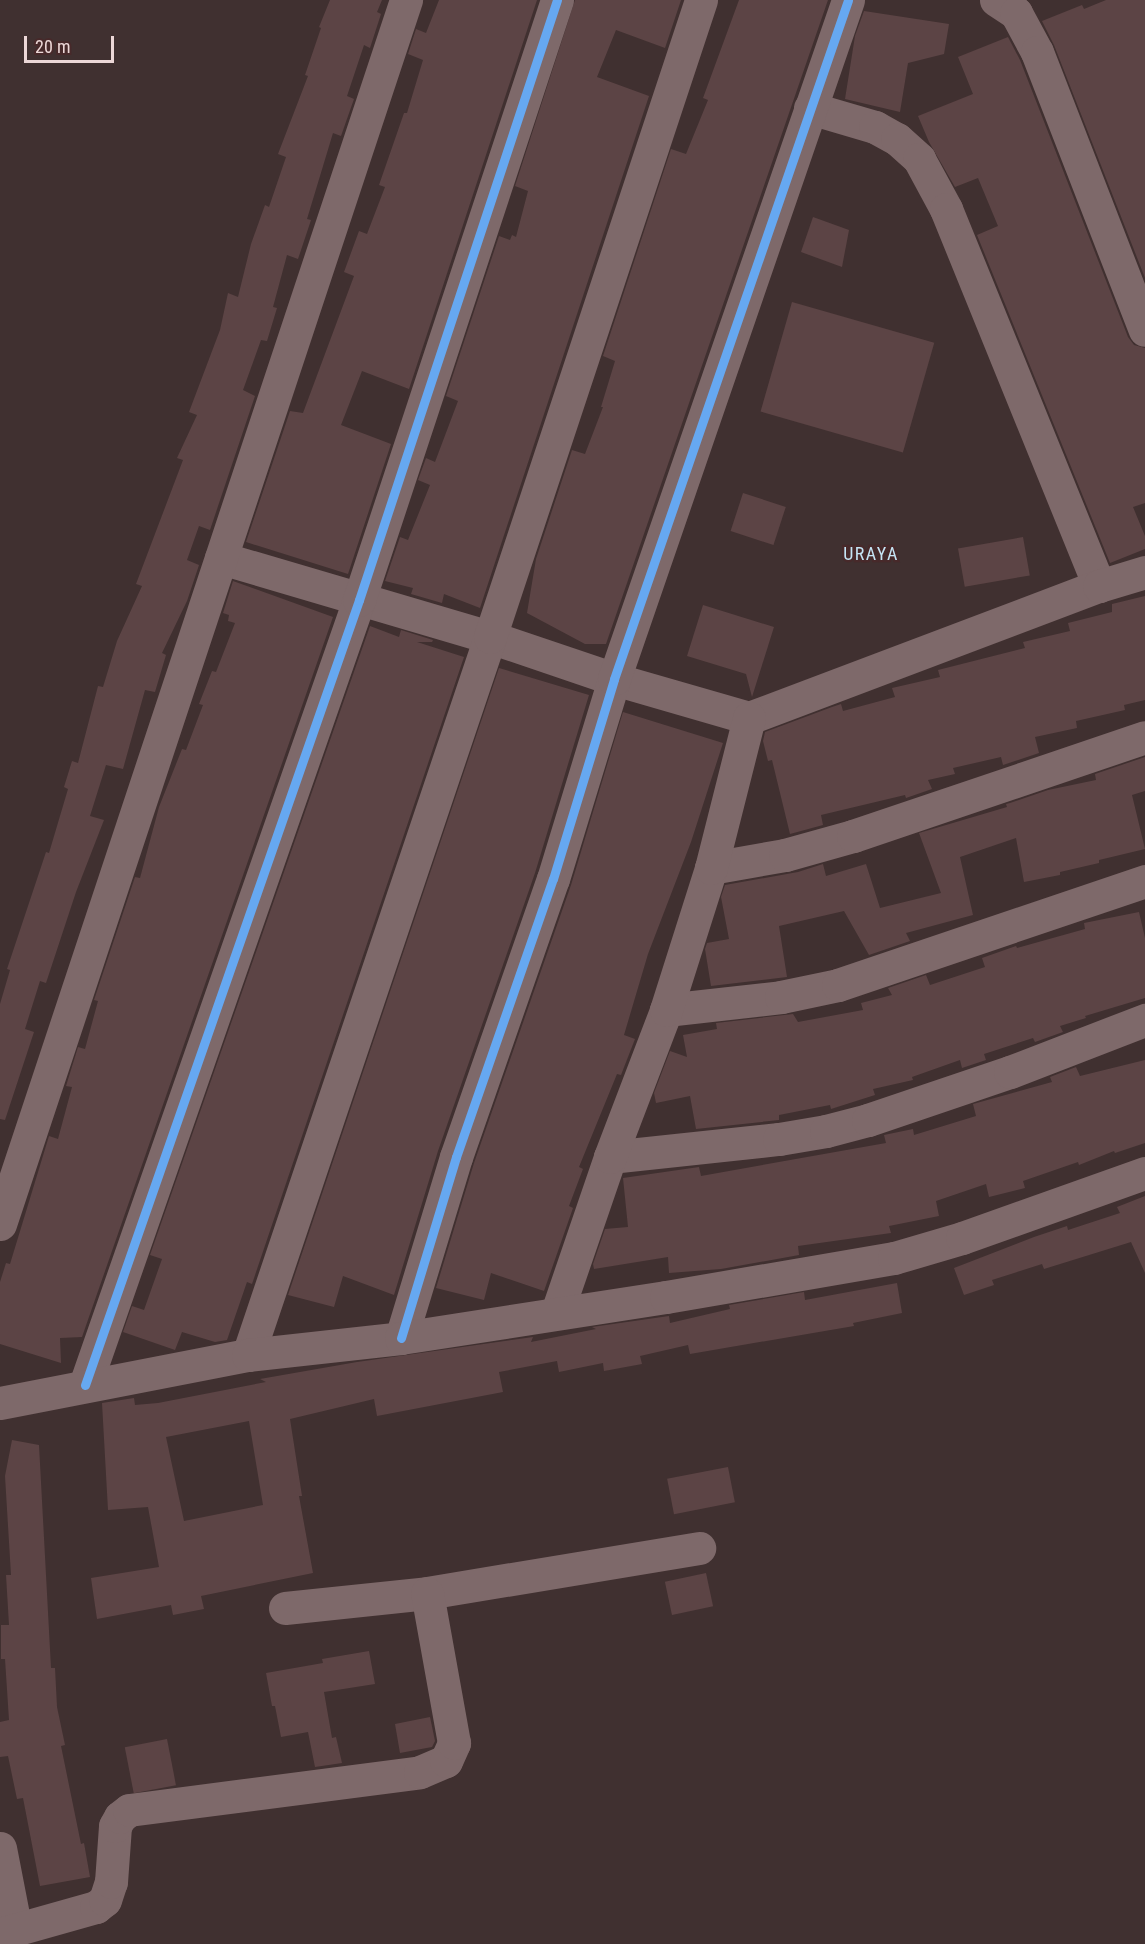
<!DOCTYPE html>
<style>
body{margin:0}
#map{position:relative;width:1145px;height:1944px;overflow:hidden;background:#403030;font-family:"Roboto Condensed",sans-serif}
div>[style]{position:absolute}
.building>*{inset:0;background:#5c4445;transform-origin:0 0}
.street>*{height:33px;margin:-16.5px;padding:0 16.5px;transform-origin:16.5px;border-radius:16.5px;background:#7e696a}
.cycleway>*{height:9px;margin:-4.5px;padding:0 4.5px;transform-origin:4.5px;border-radius:4.5px;background:#66a8f1}
span{translate:-50% -50%;white-space:nowrap;text-align:center;line-height:1.15;-webkit-text-stroke:4.5px #47292a;paint-order:stroke}
.quarter-label{font-size:18px;color:#c5e5f5;letter-spacing:1.5px}
.scale{position:absolute;left:24px;top:36px;width:90px;height:27px;box-sizing:border-box;border:3px solid #ecd7d7;border-top:0;padding-left:8px;font-size:18px;line-height:21px;white-space:nowrap;color:#ecd7d7;-webkit-text-stroke:4px #47292a;paint-order:stroke}
</style>
<div id="map">
<div class="building">
<i style="clip-path:polygon(330px 0,382px 0,377px 12px,381px 14px,370px 48px,364px 45px,347px 96px,354px 99px,341px 136px,333px 133px,307px 219px,311px 220px,298px 259px,287px 255px,273px 307px,277px 308px,267px 341px,261px 340px,243px 390px,255px 396px,210px 530px,199px 526px,187px 560px,199px 565px,187px 601px,162px 653px,166px 655px,155px 692px,145px 690px,123px 769px,106px 765px,90px 816px,104px 820px,76px 892px,46px 983px,40px 981px,25px 1029px,34px 1032px,5px 1120px,0 1119px,0 1004px,10px 970px,7px 969px,46px 852px,49px 853px,68px 789px,64px 787px,72px 761px,78px 763px,98px 686px,103px 687px,117px 641px,142px 586px,136px 584px,183px 460px,177px 458px,197px 415px,189px 412px,220px 330px,228px 293px,238px 297px,251px 244px,265px 205px,269px 207px,286px 157px,278px 154px,308px 76px,305px 75px,321px 28px,319px 27px)"></i>
<i style="clip-path:polygon(439px 0,537px 0,409px 389px,362px 371px,341px 425px,391px 444px,348px 574px,246px 542px,290px 411px,303px 413px,354px 276px,344px 272px,359px 231px,367px 234px,385px 187px,379px 185px,404px 113px,407px 113px,423px 60px,408px 54px,416px 29px,426px 33px)"></i>
<i style="clip-path:polygon(575px 0,681px 0,665px 48px,616px 30px,597px 77px,649px 96px,480px 608px,444px 594px,442px 603px,411px 594px,413px 588px,385px 581px,400px 537px,408px 540px,430px 485px,418px 480px,426px 458px,435px 462px,458px 401px,446px 396px,499px 236px,510px 240px,512px 235px,516px 237px,528px 191px,515px 186px)"></i>
<i style="clip-path:polygon(739px 0,828px 0,606px 644px,585px 644px,527px 613px,536px 559px,572px 450px,585px 454px,603px 407px,601px 407px,615px 361px,603px 356px,671px 149px,686px 154px,708px 100px,703px 98px)"></i>
<i style="clip-path:polygon(1106px 0,1145px 0,1145px 278px,1054px 45px,1042px 21px,1082px 5px,1084px 9px)"></i>
<i style="clip-path:polygon(864px 11px,949px 24px,944px 54px,908px 63px,900px 112px,845px 99px,855px 36px)"></i>
<i style="clip-path:polygon(1008px 37px,1020px 60px,1128px 337px,1134px 345px,1145px 348px,1145px 503px,1133px 507px,1145px 536px,1145px 549px,1110px 563px,977px 235px,998px 226px,978px 178px,955px 187px,929px 142px,918px 116px,973px 94px,958px 57px)"></i>
<i style="clip-path:polygon(813px 217px,849px 230px,842px 267px,801px 252px)"></i>
<i style="left:792px;top:302px;width:148px;height:114px;rotate:16deg"></i>
<i style="left:743px;top:493px;width:45px;height:40px;rotate:18deg"></i>
<i style="left:1023px;top:537px;width:39px;height:66px;rotate:80deg"></i>
<i style="clip-path:polygon(233px 581px,333px 617px,82px 1337px,60px 1338px,61px 1363px,0 1344px,0 1282px,6px 1263px,10px 1264px,49px 1136px,58px 1139px,72px 1087px,66px 1086px,78px 1047px,85px 1049px,98px 1001px,94px 1000px,135px 877px,140px 878px,159px 807px,182px 749px,186px 750px,203px 705px,199px 704px,212px 671px,216px 672px,235px 623px,228px 621px,229px 615px,223px 613px)"></i>
<i style="clip-path:polygon(1145px 596px,1145px 700px,1124px 705px,1125px 710px,1076px 721px,1077px 728px,1035px 737px,1039px 753px,1003px 765px,1001px 757px,953px 768px,955px 774px,928px 780px,932px 789px,906px 798px,905px 795px,821px 815px,823px 825px,790px 834px,772px 760px,768px 761px,763px 741px,765px 732px,832px 707px,841px 704px,843px 711px,895px 697px,892px 688px,940px 677px,938px 670px,1025px 648px,1023px 642px,1070px 631px,1068px 623px,1112px 612px,1112px 604px)"></i>
<i style="clip-path:polygon(703px 605px,774px 627px,752px 697px,746px 674px,687px 656px)"></i>
<i style="clip-path:polygon(370px 626px,399px 637px,401px 630px,433px 640px,432px 642px,417px 642px,464px 657px,252px 1284px,247px 1282px,227px 1340px,215px 1342px,182px 1332px,175px 1350px,123px 1332px,132px 1306px,144px 1310px,162px 1259px,150px 1255px)"></i>
<i style="clip-path:polygon(499px 668px,589px 695px,535px 873px,438px 1151px,394px 1295px,343px 1276px,334px 1307px,288px 1295px)"></i>
<i style="clip-path:polygon(623px 712px,723px 743px,691px 842px,648px 954px,624px 1035px,635px 1039px,621px 1075px,617px 1074px,579px 1167px,583px 1169px,569px 1206px,573px 1208px,544px 1291px,491px 1273px,484px 1300px,436px 1288px,474px 1163px,571px 885px)"></i>
<i style="clip-path:polygon(1145px 757px,1145px 791px,1132px 795px,1145px 849px,1099px 860px,1099px 863px,1060px 872px,1060px 875px,1024px 882px,1016px 838px,960px 857px,973px 915px,906px 933px,910px 941px,869px 955px,844px 911px,779px 926px,787px 977px,711px 986px,705px 949px,707px 943px,729px 939px,721px 897px,725px 885px,798px 872px,823px 864px,826px 876px,866px 864px,880px 908px,941px 893px,919px 833px,1007px 807px,1006px 804px,1010px 803px,1048px 790px,1096px 780px,1095px 774px)"></i>
<i style="clip-path:polygon(1139px 912px,1145px 938px,1145px 998px,1085px 1016px,1086px 1018px,1060px 1026px,1063px 1032px,1035px 1042px,1033px 1038px,984px 1054px,986px 1060px,962px 1068px,960px 1060px,912px 1077px,913px 1080px,873px 1089px,875px 1095px,831px 1109px,830px 1105px,779px 1115px,779px 1120px,696px 1129px,690px 1096px,656px 1103px,654px 1093px,670px 1051px,687px 1057px,683px 1035px,717px 1029px,716px 1023px,793px 1014px,798px 1022px,863px 1010px,861px 1003px,892px 995px,888px 988px,926px 975px,930px 985px,985px 967px,982px 958px,1016px 946px,1017px 948px,1085px 929px,1084px 923px)"></i>
<i style="clip-path:polygon(1145px 1060px,1145px 1143px,1115px 1153px,1114px 1151px,1079px 1165px,1078px 1162px,1023px 1181px,1025px 1188px,989px 1197px,986px 1184px,936px 1201px,939px 1216px,889px 1226px,891px 1233px,798px 1246px,799px 1255px,721px 1269px,669px 1273px,668px 1257px,594px 1269px,593px 1264px,605px 1229px,628px 1227px,623px 1178px,699px 1167px,701px 1176px,886px 1143px,884px 1135px,913px 1129px,914px 1135px,976px 1116px,973px 1104px,1052px 1082px,1050px 1077px,1076px 1067px,1080px 1076px)"></i>
<i style="clip-path:polygon(1145px 1196px,1145px 1273px,1131px 1242px,1044px 1269px,1042px 1264px,992px 1280px,994px 1285px,964px 1295px,954px 1268px,1034px 1237px,1067px 1226px,1068px 1230px,1120px 1213px,1117px 1207px)"></i>
<i style="clip-path:polygon(evenodd,897px 1283px,902px 1313px,853px 1323px,854px 1326px,690px 1354px,688px 1345px,640px 1356px,642px 1364px,604px 1371px,603px 1363px,559px 1372px,557px 1361px,499px 1372px,503px 1392px,377px 1416px,374px 1399px,290px 1419px,302px 1496px,299px 1496px,313px 1573px,201px 1596px,204px 1609px,173px 1615px,171px 1605px,97px 1619px,91px 1578px,159px 1567px,148px 1507px,108px 1510px,102px 1403px,134px 1398px,135px 1405px,158px 1403px,266px 1382px,260px 1379px,357px 1362px,533px 1337px,531px 1342px,596px 1329px,592px 1327px,669px 1316px,670px 1323px,730px 1309px,729px 1305px,804px 1292px,805px 1300px,897px 1283px,249px 1421px,263px 1505px,184px 1521px,166px 1437px,249px 1421px)"></i>
<i style="clip-path:polygon(12px 1440px,39px 1445px,51px 1668px,55px 1668px,57px 1707px,65px 1745px,61px 1746px,81px 1844px,84px 1843px,90px 1877px,40px 1886px,23px 1798px,17px 1799px,8px 1756px,0 1757px,0 1722px,9px 1720px,5px 1659px,1px 1659px,1px 1625px,9px 1625px,6px 1575px,11px 1575px,5px 1476px)"></i>
<i style="left:728px;top:1467px;width:36px;height:62px;rotate:79deg"></i>
<i style="left:706px;top:1573px;width:34px;height:42px;rotate:78deg"></i>
<i style="clip-path:polygon(369px 1651px,375px 1684px,324px 1692px,332px 1738px,336px 1737px,342px 1763px,315px 1767px,308px 1732px,281px 1737px,275px 1706px,272px 1706px,266px 1673px,323px 1663px,322px 1659px)"></i>
<i style="clip-path:polygon(430px 1717px,435px 1741px,432px 1747px,400px 1753px,395px 1724px)"></i>
<i style="left:167px;top:1739px;width:47px;height:43px;rotate:79deg"></i>
</div>
<div class="street">
<i style="left:996px;top:0;width:24px;rotate:33deg"></i>
<i style="left:1016px;top:13px;width:44px;rotate:61.7deg"></i>
<i style="left:1037px;top:52px;width:298px;rotate:68.8deg"></i>
<i style="left:810px;top:108px;width:68px;rotate:16.3deg"></i>
<i style="left:875px;top:127px;width:25px;rotate:29deg"></i>
<i style="left:897px;top:139px;width:30px;rotate:42deg"></i>
<i style="left:919px;top:159px;width:57px;rotate:61.6deg"></i>
<i style="left:946px;top:209px;width:407px;rotate:67.9deg"></i>
<i style="left:221px;top:558px;width:280px;rotate:16.4deg"></i>
<i style="left:490px;top:637px;width:131px;rotate:18.7deg"></i>
<i style="left:614px;top:679px;width:141px;rotate:16.1deg"></i>
<i style="left:749px;top:718px;width:374px;rotate:-20.7deg"></i>
<i style="left:1099px;top:586px;width:48px;rotate:-16.9deg"></i>
<i style="left:711px;top:868px;width:75px;rotate:-10deg"></i>
<i style="left:785px;top:855px;width:71px;rotate:-15.6deg"></i>
<i style="left:853px;top:836px;width:308px;rotate:-18.7deg"></i>
<i style="left:666px;top:1010px;width:116px;rotate:-6.4deg"></i>
<i style="left:781px;top:997px;width:58px;rotate:-11.9deg"></i>
<i style="left:838px;top:985px;width:324px;rotate:-18.7deg"></i>
<i style="left:610px;top:1157px;width:170px;rotate:-6.1deg"></i>
<i style="left:779px;top:1139px;width:48px;rotate:-9.7deg"></i>
<i style="left:826px;top:1131px;width:43px;rotate:-14.7deg"></i>
<i style="left:868px;top:1120px;width:150px;rotate:-18.7deg"></i>
<i style="left:1010px;top:1072px;width:145px;rotate:-21.1deg"></i>
<i style="left:0;top:1224px;width:1290px;rotate:-71.65deg"></i>
<i style="left:557px;top:1312px;width:164px;rotate:-71.1deg"></i>
<i style="left:610px;top:1157px;width:157px;rotate:-69.1deg"></i>
<i style="left:666px;top:1010px;width:149px;rotate:-72.4deg"></i>
<i style="left:711px;top:868px;width:155px;rotate:-75.8deg"></i>
<i style="left:401px;top:1338px;width:189px;rotate:-73.1deg"></i>
<i style="left:456px;top:1157px;width:294px;rotate:-70.8deg"></i>
<i style="left:553px;top:879px;width:209px;rotate:-73deg"></i>
<i style="left:614px;top:679px;width:718px;rotate:-70.98deg"></i>
<i style="left:248px;top:1355px;width:758px;rotate:-71.37deg"></i>
<i style="left:490px;top:637px;width:671px;rotate:-71.67deg"></i>
<i style="left:85px;top:1385px;width:831px;rotate:-70.76deg"></i>
<i style="left:359px;top:600px;width:632px;rotate:-71.74deg"></i>
<i style="left:0;top:1403px;width:253px;rotate:-11deg"></i>
<i style="left:248px;top:1355px;width:154px;rotate:-6.3deg"></i>
<i style="left:401px;top:1338px;width:268px;rotate:-8.8deg"></i>
<i style="left:666px;top:1297px;width:231px;rotate:-9.7deg"></i>
<i style="left:894px;top:1258px;width:71px;rotate:-16.4deg"></i>
<i style="left:962px;top:1238px;width:194px;rotate:-19.6deg"></i>
<i style="left:285px;top:1608px;width:143px;rotate:-6deg"></i>
<i style="left:427px;top:1593px;width:276px;rotate:-9.4deg"></i>
<i style="left:0;top:1848px;width:84px;rotate:79deg"></i>
<i style="left:0;top:1934px;width:100px;rotate:-15.7deg"></i>
<i style="left:96px;top:1907px;width:11px;rotate:-38deg"></i>
<i style="left:105px;top:1900px;width:19px;rotate:-72deg"></i>
<i style="left:111px;top:1882px;width:56px;rotate:-85.9deg"></i>
<i style="left:115px;top:1826px;width:10px;rotate:-61deg"></i>
<i style="left:120px;top:1817px;width:11px;rotate:-38deg"></i>
<i style="left:129px;top:1810px;width:293px;rotate:-7.4deg"></i>
<i style="left:420px;top:1772px;width:28px;rotate:-23deg"></i>
<i style="left:446px;top:1761px;width:20px;rotate:-66deg"></i>
<i style="left:454px;top:1743px;width:152px;rotate:-100.2deg"></i>
</div>
<div class="cycleway">
<i style="left:401px;top:1338px;width:189px;rotate:-73.1deg"></i>
<i style="left:456px;top:1157px;width:294px;rotate:-70.8deg"></i>
<i style="left:553px;top:879px;width:209px;rotate:-73deg"></i>
<i style="left:614px;top:679px;width:718px;rotate:-70.98deg"></i>
<i style="left:85px;top:1385px;width:831px;rotate:-70.76deg"></i>
<i style="left:359px;top:600px;width:632px;rotate:-71.74deg"></i>
</div>
<div class="quarter-label">
<span style="left:871px;top:554px">URAYA</span>
</div>
<div class="scale">20 m</div>
</div>
